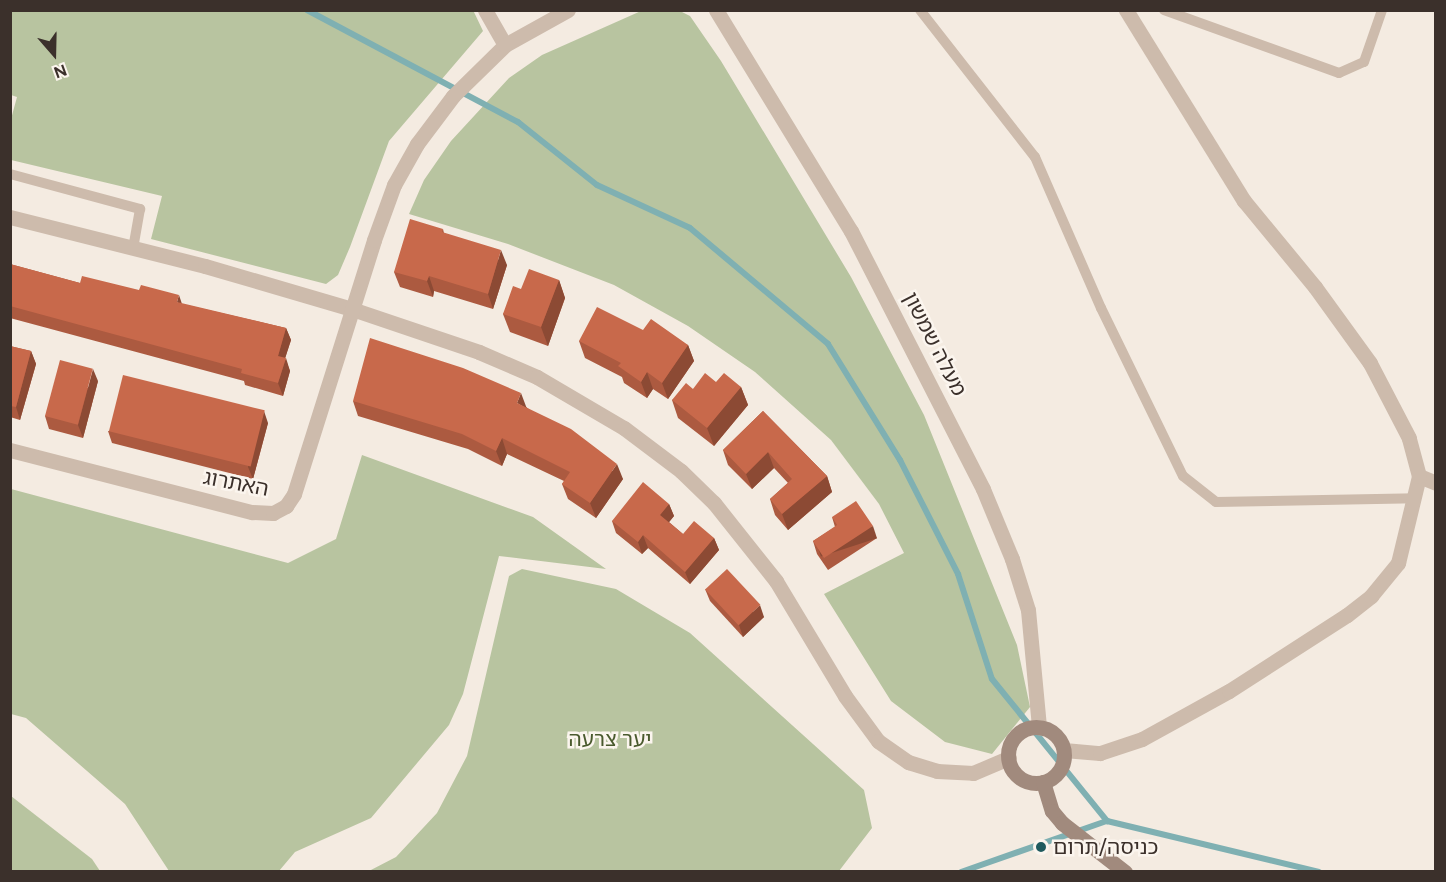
<!DOCTYPE html>
<meta charset="utf-8">
<style>
body{margin:0}
#map{position:relative;width:1446px;height:882px;overflow:hidden;background:#f4ebe1;font-family:Figtree,"Noto Sans Hebrew",sans-serif}
div>[style]{position:absolute}
.green>*{inset:0;background:#b8c4a0}
.stream>*{height:6px;margin:-3px;padding:0 3px;transform-origin:3px;border-radius:3px;background:#7fb0b2}
.service>*{height:10px;margin:-5px;padding:0 5px;transform-origin:5px;border-radius:5px;background:#cdbbac}
.minor>*{height:15px;margin:-7.5px;padding:0 7.5px;transform-origin:7.5px;border-radius:7.5px;background:#cdbbac}
.tertiary>*{height:15px;margin:-7.5px;padding:0 7.5px;transform-origin:7.5px;border-radius:7.5px;background:#cdbbac}
.secondary>*{height:15px;margin:-7.5px;padding:0 7.5px;transform-origin:7.5px;border-radius:7.5px;background:#a18a7d}
.secondary>.ring{margin:-7.5px;padding:0;box-sizing:content-box;background:none;border:15px solid #a18a7d;border-radius:50%}
.wall>*{inset:0;background:#ac5a40}
.shaded-wall>*{inset:0;background:#8c4a34;transform-origin:0 0}
.building>*{inset:0;background:#c8694b;transform-origin:0 0}
.dots>*{width:16px;height:16px;translate:-50% -50%;box-sizing:border-box;border:3px solid #fbf5ee;border-radius:50%}
span{translate:-50% -50%;white-space:nowrap;text-align:center;line-height:1.15;-webkit-text-stroke:5px #fbf5ee;paint-order:stroke}
.street-label{font-size:21px;color:#3b302b}
.park-label{font-size:21px;color:#4a5a2e}
.poi-label{font-size:21px;color:#3b302b}
.left{translate:0 -50%;text-align:left}
.frame{position:absolute;inset:0;border:12px solid #3b302b;pointer-events:none}
.north{position:absolute;left:24px;top:24px;width:60px;height:60px;-webkit-text-stroke:4px #fbf5ee;paint-order:stroke;rotate:160deg;font-size:16px;font-weight:700;line-height:24px;text-align:center;color:#3b302b}
.north::after{content:'';display:block;margin:auto;width:21px;height:27px;background:#3b302b;clip-path:polygon(50% 0,100% 100%,50% 72%,0 100%)}
</style>
<div id="map">
<div class="green">
<i style="clip-path:polygon(473px 10px,483px 31px,389px 141px,350px 247px,338px 275px,326px 284px,151px 239px,162px 196px,11px 160px,11px 119px,17px 97px,11px 95px,11px 11px)"></i>
<i style="clip-path:polygon(641px 11px,680px 11px,690px 16px,721px 61px,851px 277px,924px 415px,1017px 645px,1030px 707px,992px 754px,945px 742px,891px 701px,824px 594px,904px 553px,879px 504px,831px 440px,755px 372px,688px 326px,614px 285px,508px 244px,409px 214px,424px 180px,451px 141px,509px 78px,542px 55px)"></i>
<i style="clip-path:polygon(362px 455px,533px 517px,606px 569px,499px 556px,463px 694px,449px 725px,371px 818px,295px 852px,279px 871px,169px 871px,125px 804px,26px 718px,11px 714px,11px 489px,288px 563px,336px 539px)"></i>
<i style="clip-path:polygon(522px 569px,616px 589px,690px 633px,864px 790px,872px 828px,839px 871px,369px 871px,396px 857px,437px 813px,467px 756px,509px 576px)"></i>
<i style="clip-path:polygon(11px 796px,92px 859px,100px 871px,11px 871px)"></i>
</div>
<div class="stream">
<i style="left:307px;top:10px;width:239px;rotate:28deg"></i>
<i style="left:518px;top:122px;width:101px;rotate:38.6deg"></i>
<i style="left:597px;top:185px;width:102px;rotate:24.8deg"></i>
<i style="left:690px;top:228px;width:180px;rotate:40deg"></i>
<i style="left:828px;top:344px;width:137px;rotate:58.2deg"></i>
<i style="left:900px;top:460px;width:128px;rotate:63deg"></i>
<i style="left:958px;top:574px;width:110px;rotate:72.1deg"></i>
<i style="left:992px;top:679px;width:183px;rotate:51deg"></i>
<i style="left:1107px;top:821px;width:218px;rotate:13.5deg"></i>
<i style="left:961px;top:872px;width:155px;rotate:-19.3deg"></i>
</div>
<div class="service">
<i style="left:920px;top:10px;width:187px;rotate:52deg"></i>
<i style="left:1035px;top:157px;width:165px;rotate:66.4deg"></i>
<i style="left:1101px;top:308px;width:187px;rotate:64deg"></i>
<i style="left:1183px;top:476px;width:42px;rotate:38.2deg"></i>
<i style="left:1216px;top:502px;width:200px;rotate:-1.1deg"></i>
<i style="left:1164px;top:10px;width:186px;rotate:19.8deg"></i>
<i style="left:1339px;top:73px;width:27px;rotate:-24deg"></i>
<i style="left:1364px;top:62px;width:55px;rotate:-70.9deg"></i>
<i style="left:10px;top:174px;width:135px;rotate:15.1deg"></i>
<i style="left:140px;top:209px;width:40px;rotate:100deg"></i>
</div>
<div class="minor">
<i style="left:485px;top:10px;width:40px;rotate:60.3deg"></i>
<i style="left:10px;top:217px;width:201px;rotate:14.1deg"></i>
<i style="left:205px;top:266px;width:153px;rotate:16.3deg"></i>
<i style="left:352px;top:309px;width:134px;rotate:18.7deg"></i>
<i style="left:479px;top:352px;width:63px;rotate:23.3deg"></i>
<i style="left:537px;top:377px;width:101px;rotate:30.4deg"></i>
<i style="left:624px;top:428px;width:71px;rotate:37deg"></i>
<i style="left:681px;top:471px;width:46px;rotate:44.1deg"></i>
<i style="left:714px;top:503px;width:100px;rotate:51.5deg"></i>
<i style="left:776px;top:581px;width:134px;rotate:59deg"></i>
<i style="left:845px;top:696px;width:56px;rotate:53.7deg"></i>
<i style="left:878px;top:741px;width:37px;rotate:35deg"></i>
<i style="left:908px;top:762px;width:30px;rotate:17deg"></i>
<i style="left:937px;top:771px;width:36px;rotate:3deg"></i>
<i style="left:973px;top:773px;width:39px;rotate:-23deg"></i>
<i style="left:10px;top:450px;width:250px;rotate:14.4deg"></i>
<i style="left:252px;top:512px;width:21px;rotate:3deg"></i>
<i style="left:273px;top:513px;width:15px;rotate:-28deg"></i>
<i style="left:286px;top:506px;width:14px;rotate:-56deg"></i>
<i style="left:294px;top:494px;width:266px;rotate:-72.5deg"></i>
<i style="left:374px;top:240px;width:59px;rotate:-70deg"></i>
<i style="left:394px;top:185px;width:47px;rotate:-60.7deg"></i>
<i style="left:417px;top:144px;width:60px;rotate:-53.1deg"></i>
<i style="left:453px;top:96px;width:73px;rotate:-44.4deg"></i>
<i style="left:505px;top:45px;width:72px;rotate:-29.1deg"></i>
<i style="left:1419px;top:476px;width:18px;rotate:22deg"></i>
<i style="left:1064px;top:750px;width:36px;rotate:5deg"></i>
<i style="left:1100px;top:753px;width:44px;rotate:-18.4deg"></i>
<i style="left:1142px;top:739px;width:99px;rotate:-28.9deg"></i>
<i style="left:1229px;top:691px;width:140px;rotate:-32.8deg"></i>
<i style="left:1347px;top:615px;width:31px;rotate:-38deg"></i>
<i style="left:1371px;top:596px;width:43px;rotate:-50.7deg"></i>
<i style="left:1398px;top:563px;width:89px;rotate:-76.4deg"></i>
<i style="left:1419px;top:476px;width:39px;rotate:-105deg"></i>
<i style="left:1409px;top:438px;width:85px;rotate:-117.5deg"></i>
<i style="left:1370px;top:363px;width:94px;rotate:-125.9deg"></i>
<i style="left:1315px;top:287px;width:112px;rotate:-129.5deg"></i>
<i style="left:1244px;top:201px;width:225px;rotate:-121.7deg"></i>
</div>
<div class="tertiary">
<i style="left:716px;top:10px;width:259px;rotate:58.6deg"></i>
<i style="left:851px;top:231px;width:290px;rotate:62.9deg"></i>
<i style="left:983px;top:489px;width:76px;rotate:67.5deg"></i>
<i style="left:1012px;top:559px;width:53px;rotate:72.6deg"></i>
<i style="left:1028px;top:610px;width:118px;rotate:84.6deg"></i>
</div>
<div class="secondary">
<i class="ring" style="left:1008px;top:727px;width:41px;height:41px"></i>
<i style="left:1043px;top:782px;width:30px;rotate:73deg"></i>
<i style="left:1052px;top:811px;width:16px;rotate:50deg"></i>
<i style="left:1062px;top:823px;width:80px;rotate:37.9deg"></i>
</div>
<div class="wall">
<i style="clip-path:polygon(443px 229px,444px 233px,507px 265px,493px 309px,434px 291px,433px 297px,400px 287px,394px 272px)"></i>
<i style="clip-path:polygon(10px 264px,80px 283px,182px 304px,286px 328px,291px 340px,285px 358px,290px 371px,283px 396px,245px 385px,244px 381px,10px 318px)"></i>
<i style="clip-path:polygon(559px 280px,565px 298px,548px 346px,510px 332px,503px 314px,521px 289px)"></i>
<i style="clip-path:polygon(643px 330px,688px 345px,694px 361px,668px 399px,653px 389px,647px 398px,624px 383px,622px 377px,585px 358px,579px 341px)"></i>
<i style="clip-path:polygon(10px 346px,31px 351px,36px 364px,20px 420px,10px 417px)"></i>
<i style="clip-path:polygon(98px 381px,83px 438px,49px 429px,45px 416px)"></i>
<i style="clip-path:polygon(716px 382px,741px 387px,748px 405px,714px 446px,678px 418px,672px 400px,693px 389px)"></i>
<i style="clip-path:polygon(353px 401px,526px 407px,623px 479px,596px 518px,568px 499px,562px 484px,564px 481px,507px 454px,502px 466px,468px 449px,358px 416px)"></i>
<i style="clip-path:polygon(763px 411px,827px 476px,832px 492px,788px 530px,775px 515px,770px 499px,788px 483px,774px 468px,752px 489px,728px 465px,723px 450px)"></i>
<i style="clip-path:polygon(268px 423px,253px 479px,112px 443px,108px 431px)"></i>
<i style="clip-path:polygon(669px 504px,674px 516px,669px 522px,683px 534px,714px 538px,719px 550px,690px 584px,648px 548px,642px 554px,616px 533px,612px 521px)"></i>
<i style="clip-path:polygon(832px 517px,877px 538px,828px 570px,817px 554px,813px 541px,835px 527px)"></i>
<i style="clip-path:polygon(705px 589px,764px 617px,743px 637px,710px 601px)"></i>
</div>
<div class="shaded-wall">
<i style="clip-path:polygon(501px 250px,507px 265px,493px 309px,488px 294px)"></i>
<i style="clip-path:polygon(429px 276px,434px 291px,433px 297px,427px 281px)"></i>
<i style="clip-path:polygon(559px 280px,565px 298px,548px 346px,541px 327px)"></i>
<i style="clip-path:polygon(179px 295px,183px 307px,177px 302px)"></i>
<i style="clip-path:polygon(286px 328px,291px 340px,282px 368px,278px 356px)"></i>
<i style="clip-path:polygon(688px 345px,694px 361px,668px 399px,662px 383px)"></i>
<i style="clip-path:polygon(31px 351px,36px 364px,20px 420px,16px 407px)"></i>
<i style="clip-path:polygon(286px 358px,290px 371px,283px 396px,278px 383px)"></i>
<i style="clip-path:polygon(93px 369px,98px 381px,83px 438px,78px 425px)"></i>
<i style="clip-path:polygon(647px 372px,653px 389px,647px 398px,641px 382px)"></i>
<i style="clip-path:polygon(741px 387px,748px 405px,714px 446px,707px 428px)"></i>
<i style="clip-path:polygon(521px 393px,527px 409px,517px 403px)"></i>
<i style="clip-path:polygon(264px 411px,268px 423px,253px 479px,248px 467px)"></i>
<i style="clip-path:polygon(502px 438px,507px 454px,502px 466px,496px 451px)"></i>
<i style="clip-path:polygon(768px 452px,774px 468px,752px 489px,746px 474px)"></i>
<i style="clip-path:polygon(617px 464px,623px 479px,596px 518px,590px 503px)"></i>
<i style="clip-path:polygon(827px 476px,832px 492px,788px 530px,782px 514px)"></i>
<i style="clip-path:polygon(669px 504px,674px 516px,665px 527px,660px 515px)"></i>
<i style="left:873px;top:526px;width:13px;height:59px;rotate:72deg"></i>
<i style="clip-path:polygon(643px 535px,648px 548px,642px 554px,638px 542px)"></i>
<i style="clip-path:polygon(714px 538px,719px 550px,690px 584px,685px 572px)"></i>
<i style="clip-path:polygon(760px 605px,764px 617px,743px 637px,739px 625px)"></i>
</div>
<div class="building">
<i style="clip-path:polygon(410px 219px,443px 229px,442px 232px,501px 250px,488px 294px,429px 276px,427px 281px,394px 272px)"></i>
<i style="clip-path:polygon(10px 264px,80px 283px,82px 276px,139px 290px,141px 285px,179px 295px,177px 302px,286px 328px,278px 356px,286px 358px,278px 383px,241px 373px,242px 369px,10px 306px)"></i>
<i style="clip-path:polygon(529px 269px,559px 280px,541px 327px,503px 314px,513px 286px,521px 289px)"></i>
<i style="clip-path:polygon(597px 307px,643px 330px,651px 319px,688px 345px,662px 383px,647px 372px,641px 382px,618px 366px,621px 363px,579px 341px)"></i>
<i style="clip-path:polygon(370px 338px,463px 368px,521px 393px,517px 403px,571px 429px,617px 464px,590px 503px,562px 484px,570px 472px,502px 438px,496px 451px,462px 434px,353px 401px)"></i>
<i style="clip-path:polygon(10px 346px,31px 351px,16px 407px,10px 406px)"></i>
<i style="left:60px;top:360px;width:34px;height:58px;rotate:15deg"></i>
<i style="clip-path:polygon(705px 373px,716px 382px,724px 373px,741px 387px,707px 428px,672px 400px,686px 383px,693px 389px)"></i>
<i style="left:123px;top:375px;width:146px;height:58px;rotate:14deg"></i>
<i style="clip-path:polygon(763px 411px,827px 476px,782px 514px,770px 499px,792px 479px,768px 452px,746px 474px,723px 450px)"></i>
<i style="clip-path:polygon(643px 482px,669px 504px,660px 515px,683px 534px,694px 521px,714px 538px,685px 572px,643px 535px,638px 542px,612px 521px)"></i>
<i style="clip-path:polygon(856px 501px,873px 526px,824px 558px,813px 541px,837px 525px,832px 517px)"></i>
<i style="left:727px;top:569px;width:49px;height:30px;rotate:47deg"></i>
</div>
<div class="dots">
<i style="left:1041px;top:847px;background:#1f5a5e"></i>
</div>
<div class="street-label">
<span style="left:935px;top:344px;rotate:63deg">מעלה שמשון</span>
<span style="left:236px;top:483px;rotate:11deg">האתרוג</span>
</div>
<div class="park-label">
<span style="left:610px;top:739px">יער צרעה</span>
</div>
<div class="poi-label">
<span class="left" style="left:1053px;top:847px">כניסה/תרום</span>
</div>
<div class="frame"></div>
<div class="north">N</div>
</div>
